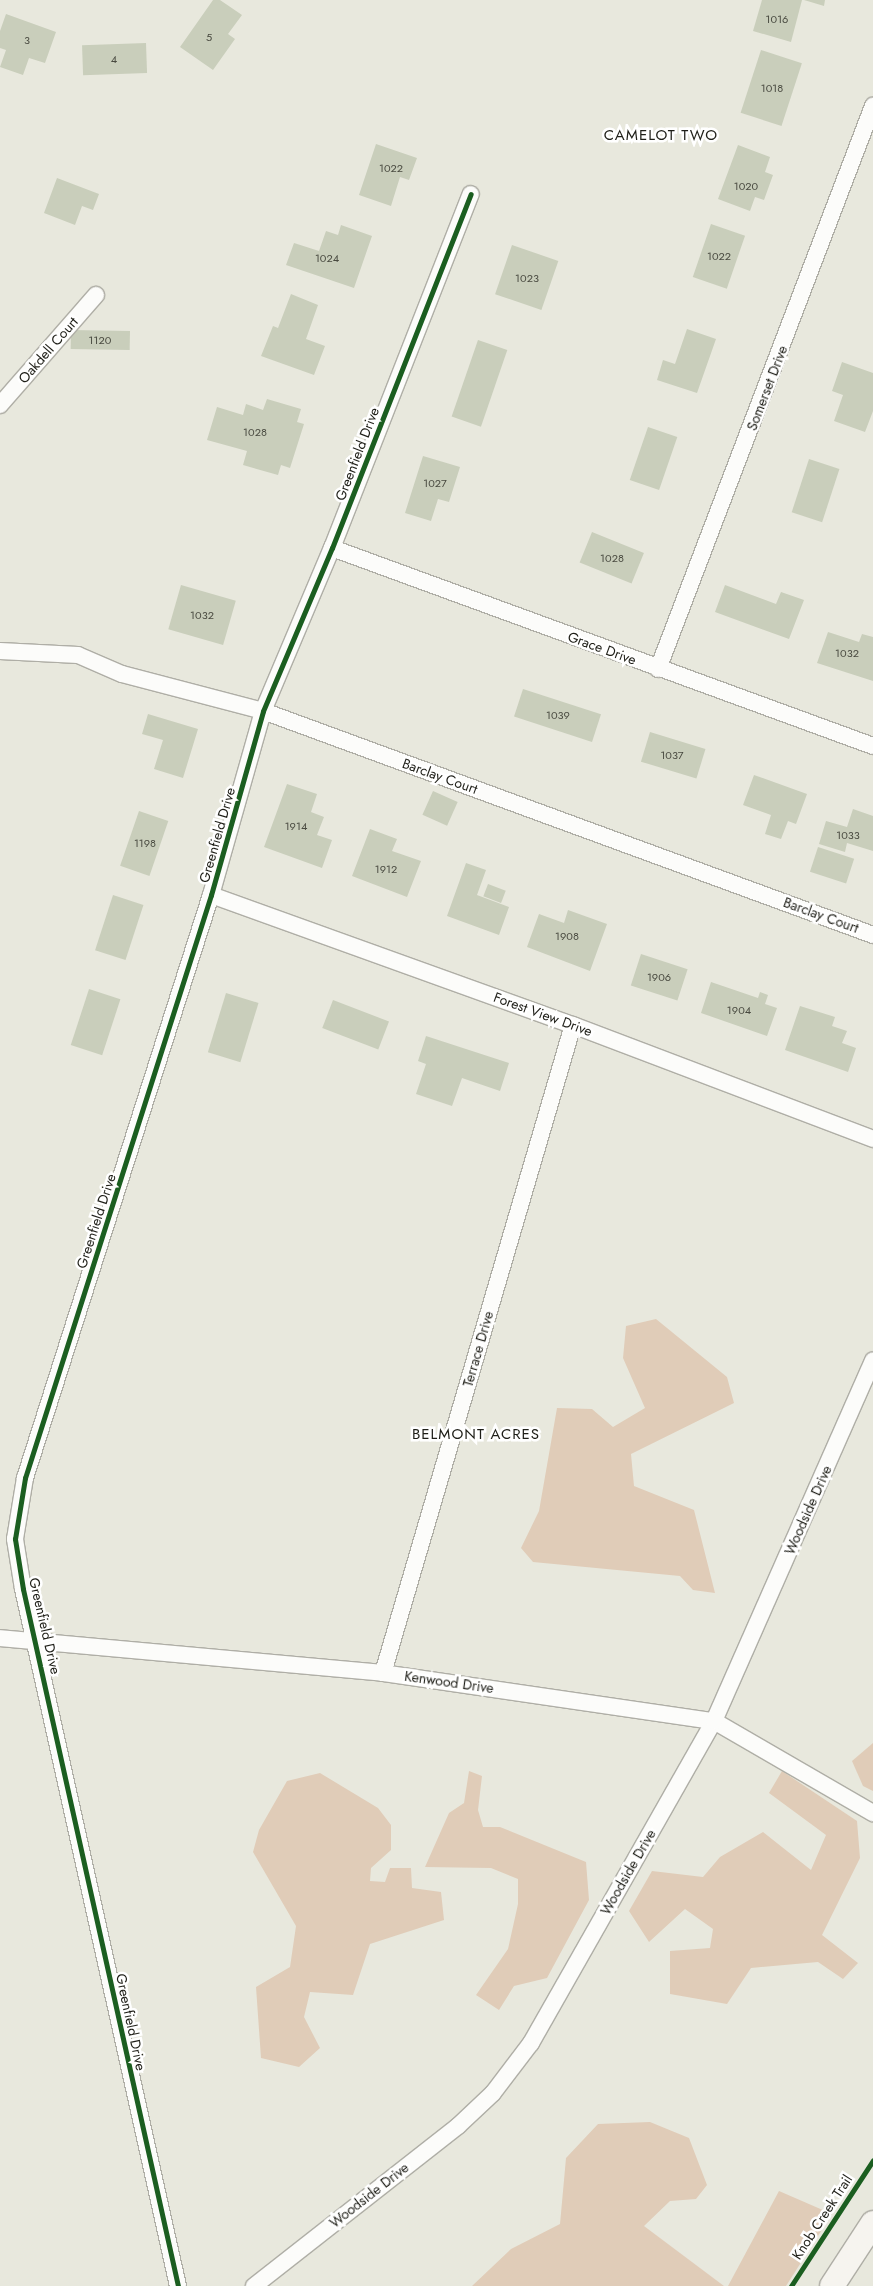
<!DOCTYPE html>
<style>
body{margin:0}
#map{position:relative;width:873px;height:2286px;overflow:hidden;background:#e8e8dd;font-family:Jost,sans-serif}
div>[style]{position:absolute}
.green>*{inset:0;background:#e0ccb8}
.building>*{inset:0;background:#c9cebb;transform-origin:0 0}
.roads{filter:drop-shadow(1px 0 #afaea6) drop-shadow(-1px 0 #afaea6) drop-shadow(0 1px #afaea6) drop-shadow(0 -1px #afaea6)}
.minor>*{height:16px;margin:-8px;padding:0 8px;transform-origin:8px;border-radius:8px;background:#fcfcfa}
.secondary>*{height:24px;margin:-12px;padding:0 12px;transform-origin:12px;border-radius:12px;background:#f6f4ef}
.cycleway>*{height:5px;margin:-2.5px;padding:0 2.5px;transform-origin:2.5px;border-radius:2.5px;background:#1b5e20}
span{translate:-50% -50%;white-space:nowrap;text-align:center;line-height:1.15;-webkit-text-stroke:5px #fff;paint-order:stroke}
.number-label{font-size:11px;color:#494a40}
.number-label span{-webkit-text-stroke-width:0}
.street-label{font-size:14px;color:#1e1e17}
.neighbourhood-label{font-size:15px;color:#1e1e17;letter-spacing:1px}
</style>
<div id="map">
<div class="green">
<i style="clip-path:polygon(656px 1319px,727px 1377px,734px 1403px,631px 1454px,634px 1486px,694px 1510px,715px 1593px,693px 1590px,680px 1576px,533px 1562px,521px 1548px,539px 1511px,557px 1408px,592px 1409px,613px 1427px,645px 1408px,623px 1358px,626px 1326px)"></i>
<i style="clip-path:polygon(873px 1743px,873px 1791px,863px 1786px,852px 1761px)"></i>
<i style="clip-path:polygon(469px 1771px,482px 1776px,478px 1810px,483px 1827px,500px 1827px,586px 1862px,589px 1900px,547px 1978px,514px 1986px,499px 2010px,476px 1995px,508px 1949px,518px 1904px,518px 1879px,491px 1868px,425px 1867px,449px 1813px,464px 1803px)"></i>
<i style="clip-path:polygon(782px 1771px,857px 1821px,860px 1858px,822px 1935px,858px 1963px,843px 1979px,818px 1962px,751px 1968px,727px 2004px,670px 1994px,670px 1951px,710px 1948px,713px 1929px,685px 1909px,649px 1942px,629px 1911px,652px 1871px,703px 1877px,720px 1857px,763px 1832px,811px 1870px,826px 1835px,769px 1793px)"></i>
<i style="clip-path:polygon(320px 1773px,378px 1808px,391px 1825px,391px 1850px,371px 1868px,370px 1881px,385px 1882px,390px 1868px,411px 1868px,412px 1888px,441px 1892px,444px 1920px,370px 1944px,353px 1995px,310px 1992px,304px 2017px,320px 2048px,299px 2067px,261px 2058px,256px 1987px,290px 1967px,296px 1926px,253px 1852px,259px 1830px,287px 1781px)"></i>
<i style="clip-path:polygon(650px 2122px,689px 2138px,707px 2185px,696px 2199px,670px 2201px,644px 2226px,724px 2286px,472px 2286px,511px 2249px,560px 2224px,566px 2158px,598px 2124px)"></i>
<i style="clip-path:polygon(779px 2191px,832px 2214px,786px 2286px,728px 2286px)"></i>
</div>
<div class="building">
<i style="clip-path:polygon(213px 0,220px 0,242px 15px,228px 34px,235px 39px,213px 70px,180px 47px)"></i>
<i style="clip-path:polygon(762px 0,802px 0,791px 42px,753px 31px)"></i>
<i style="clip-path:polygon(804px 0,825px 0,824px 6px)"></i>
<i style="clip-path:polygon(6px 14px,56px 32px,45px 63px,29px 58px,23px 75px,0 67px,6px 50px,0 48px,0 31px)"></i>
<i style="left:146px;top:43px;width:30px;height:64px;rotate:88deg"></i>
<i style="left:761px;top:50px;width:43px;height:66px;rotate:18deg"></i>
<i style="clip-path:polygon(376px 144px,417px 158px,409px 180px,400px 177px,391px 206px,359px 195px)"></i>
<i style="clip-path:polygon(738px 145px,770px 157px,765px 172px,773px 175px,764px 200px,755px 197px,750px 211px,718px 199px)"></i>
<i style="clip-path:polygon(57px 178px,99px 194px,93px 210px,82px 206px,75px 225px,44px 213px)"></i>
<i style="left:711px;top:224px;width:36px;height:56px;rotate:19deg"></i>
<i style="clip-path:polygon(341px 225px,372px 236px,354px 288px,286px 265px,294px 243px,319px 251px,326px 231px,338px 235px)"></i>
<i style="left:512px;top:245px;width:49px;height:52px;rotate:19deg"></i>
<i style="clip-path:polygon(291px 294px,318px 305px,306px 339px,325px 346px,314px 375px,261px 356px,273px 326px,278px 328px)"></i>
<i style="clip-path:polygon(687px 329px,716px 339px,697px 393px,657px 380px,663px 360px,675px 364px)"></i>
<i style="left:71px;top:330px;width:59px;height:19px;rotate:1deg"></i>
<i style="left:478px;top:340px;width:31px;height:81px;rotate:19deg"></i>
<i style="clip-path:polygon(842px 362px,873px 373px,873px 411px,865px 432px,834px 421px,843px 395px,832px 391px)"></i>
<i style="clip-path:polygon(267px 399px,301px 409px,297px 422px,304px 424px,290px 468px,281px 465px,278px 475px,243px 465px,247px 451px,207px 440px,217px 407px,243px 415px,246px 404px,263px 410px)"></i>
<i style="left:648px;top:427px;width:31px;height:56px;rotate:19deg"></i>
<i style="clip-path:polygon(423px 456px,460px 467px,449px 502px,438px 499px,431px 521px,405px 513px)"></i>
<i style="left:809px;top:459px;width:32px;height:56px;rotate:18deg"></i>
<i style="left:592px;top:532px;width:56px;height:33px;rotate:22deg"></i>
<i style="left:181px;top:585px;width:57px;height:46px;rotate:16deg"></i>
<i style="clip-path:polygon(725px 585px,776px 604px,781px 592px,804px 600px,789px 639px,715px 612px)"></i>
<i style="clip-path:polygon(828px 632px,859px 642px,862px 634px,873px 637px,873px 681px,817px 663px)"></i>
<i style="left:523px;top:689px;width:82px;height:29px;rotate:18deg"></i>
<i style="clip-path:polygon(148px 714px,198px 729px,183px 778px,154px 769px,163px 740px,142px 734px)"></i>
<i style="left:650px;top:732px;width:58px;height:31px;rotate:17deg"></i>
<i style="clip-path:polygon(754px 775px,807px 794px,796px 824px,788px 821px,781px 839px,765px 834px,771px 815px,743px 805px)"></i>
<i style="clip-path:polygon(287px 784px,317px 794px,311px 812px,324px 817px,317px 835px,332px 840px,322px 868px,264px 847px)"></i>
<i style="left:433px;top:791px;width:27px;height:26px;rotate:24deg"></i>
<i style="clip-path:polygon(853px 809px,873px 816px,873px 851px,847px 843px,845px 852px,819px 844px,826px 821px,847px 827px)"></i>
<i style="left:139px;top:811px;width:31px;height:58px;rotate:19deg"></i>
<i style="clip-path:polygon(370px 829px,397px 839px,392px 851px,421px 861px,407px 897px,352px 876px)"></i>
<i style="left:818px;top:847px;width:38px;height:26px;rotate:18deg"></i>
<i style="clip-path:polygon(466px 863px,486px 870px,477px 895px,509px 907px,499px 935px,447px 916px)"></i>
<i style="left:488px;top:884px;width:19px;height:13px;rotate:21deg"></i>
<i style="left:113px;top:895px;width:32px;height:58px;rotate:18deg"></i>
<i style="clip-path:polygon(568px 910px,607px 924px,590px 971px,527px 947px,539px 914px,564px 923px)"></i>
<i style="left:641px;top:954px;width:49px;height:33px;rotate:18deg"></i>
<i style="clip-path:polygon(711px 982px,758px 998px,760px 992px,768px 995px,765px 1004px,777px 1008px,767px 1036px,701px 1013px)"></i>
<i style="left:89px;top:989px;width:33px;height:59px;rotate:18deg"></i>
<i style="left:226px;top:993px;width:34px;height:62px;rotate:17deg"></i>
<i style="left:333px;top:1000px;width:60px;height:30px;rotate:21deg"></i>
<i style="clip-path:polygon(800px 1006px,835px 1017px,832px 1026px,847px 1031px,842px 1043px,856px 1048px,848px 1072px,785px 1050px)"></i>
<i style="clip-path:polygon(426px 1036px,509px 1063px,500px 1091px,462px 1078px,452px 1106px,416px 1094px,426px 1064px,418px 1061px)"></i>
</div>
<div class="roads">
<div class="minor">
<i style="left:0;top:405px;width:146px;rotate:-48.9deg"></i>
<i style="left:332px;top:548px;width:576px;rotate:20.1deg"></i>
<i style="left:0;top:651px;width:78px;rotate:2.9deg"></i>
<i style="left:78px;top:655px;width:48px;rotate:23.4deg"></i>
<i style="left:122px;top:674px;width:146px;rotate:14.7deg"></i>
<i style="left:263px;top:711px;width:650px;rotate:20.16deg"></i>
<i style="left:658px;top:669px;width:603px;rotate:-69.1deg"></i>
<i style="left:211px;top:895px;width:385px;rotate:19.8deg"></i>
<i style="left:573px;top:1025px;width:321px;rotate:20.8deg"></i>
<i style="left:0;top:1638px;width:385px;rotate:5.2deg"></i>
<i style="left:383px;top:1673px;width:334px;rotate:8.3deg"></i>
<i style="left:714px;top:1721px;width:184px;rotate:30.1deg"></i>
<i style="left:383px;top:1673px;width:675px;rotate:-73.66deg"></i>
<i style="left:178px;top:2286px;width:714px;rotate:-102.54deg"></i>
<i style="left:23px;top:1589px;width:51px;rotate:-99.1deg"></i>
<i style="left:15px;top:1539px;width:62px;rotate:-80.7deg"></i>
<i style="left:25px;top:1478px;width:612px;rotate:-72.31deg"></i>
<i style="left:211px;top:895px;width:191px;rotate:-74.2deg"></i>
<i style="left:263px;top:711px;width:177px;rotate:-67.1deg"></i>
<i style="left:332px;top:548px;width:380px;rotate:-68.6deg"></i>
<i style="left:254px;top:2286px;width:259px;rotate:-38.1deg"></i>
<i style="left:458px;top:2126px;width:48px;rotate:-43.3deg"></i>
<i style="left:493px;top:2093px;width:63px;rotate:-52.8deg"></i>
<i style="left:531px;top:2043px;width:370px;rotate:-60.4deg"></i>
<i style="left:714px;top:1721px;width:394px;rotate:-66.2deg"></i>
</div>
<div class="secondary">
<i style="left:832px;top:2286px;width:75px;rotate:-56.9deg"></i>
</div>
</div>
<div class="cycleway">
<i style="left:178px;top:2286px;width:714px;rotate:-102.54deg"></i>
<i style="left:23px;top:1589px;width:51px;rotate:-99.1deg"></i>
<i style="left:15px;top:1539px;width:62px;rotate:-80.7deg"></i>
<i style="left:25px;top:1478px;width:612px;rotate:-72.31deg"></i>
<i style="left:211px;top:895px;width:191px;rotate:-74.2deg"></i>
<i style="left:263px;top:711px;width:177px;rotate:-67.1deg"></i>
<i style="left:332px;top:548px;width:380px;rotate:-68.6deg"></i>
<i style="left:791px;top:2286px;width:150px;rotate:-56.9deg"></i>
</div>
<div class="number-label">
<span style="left:777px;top:19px">1016</span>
<span style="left:209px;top:37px">5</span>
<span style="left:27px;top:40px">3</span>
<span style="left:114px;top:59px">4</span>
<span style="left:772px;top:88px">1018</span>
<span style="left:391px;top:168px">1022</span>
<span style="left:746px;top:186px">1020</span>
<span style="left:719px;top:256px">1022</span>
<span style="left:327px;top:258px">1024</span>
<span style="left:527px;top:278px">1023</span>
<span style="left:100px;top:340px">1120</span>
<span style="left:255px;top:432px">1028</span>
<span style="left:435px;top:483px">1027</span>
<span style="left:612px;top:558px">1028</span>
<span style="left:202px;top:615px">1032</span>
<span style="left:847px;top:653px">1032</span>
<span style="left:558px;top:715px">1039</span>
<span style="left:672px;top:755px">1037</span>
<span style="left:296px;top:826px">1914</span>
<span style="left:848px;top:835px">1033</span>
<span style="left:145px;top:843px">1198</span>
<span style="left:386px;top:869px">1912</span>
<span style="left:567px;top:936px">1908</span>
<span style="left:659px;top:977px">1906</span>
<span style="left:739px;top:1010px">1904</span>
</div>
<div class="street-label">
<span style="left:48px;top:350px;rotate:-49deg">Oakdell Court</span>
<span style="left:767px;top:388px;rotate:-69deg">Somerset Drive</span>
<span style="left:357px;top:454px;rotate:-69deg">Greenfield Drive</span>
<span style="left:602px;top:648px;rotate:20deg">Grace Drive</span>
<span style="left:440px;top:776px;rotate:20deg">Barclay Court</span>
<span style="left:217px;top:835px;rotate:-74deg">Greenfield Drive</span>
<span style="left:821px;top:915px;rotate:20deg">Barclay Court</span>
<span style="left:543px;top:1014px;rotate:20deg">Forest View Drive</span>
<span style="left:96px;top:1221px;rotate:-72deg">Greenfield Drive</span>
<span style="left:478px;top:1349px;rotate:-74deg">Terrace Drive</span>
<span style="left:808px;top:1510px;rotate:-66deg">Woodside Drive</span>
<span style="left:45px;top:1626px;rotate:77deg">Greenfield Drive</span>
<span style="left:449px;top:1682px;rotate:8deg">Kenwood Drive</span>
<span style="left:628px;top:1872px;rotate:-60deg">Woodside Drive</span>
<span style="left:131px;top:2022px;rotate:78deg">Greenfield Drive</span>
<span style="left:369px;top:2195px;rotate:-38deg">Woodside Drive</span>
<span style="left:822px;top:2217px;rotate:-57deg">Knob Creek Trail</span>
</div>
<div class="neighbourhood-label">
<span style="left:661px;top:136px">CAMELOT TWO</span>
<span style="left:476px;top:1435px">BELMONT ACRES</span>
</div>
</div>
